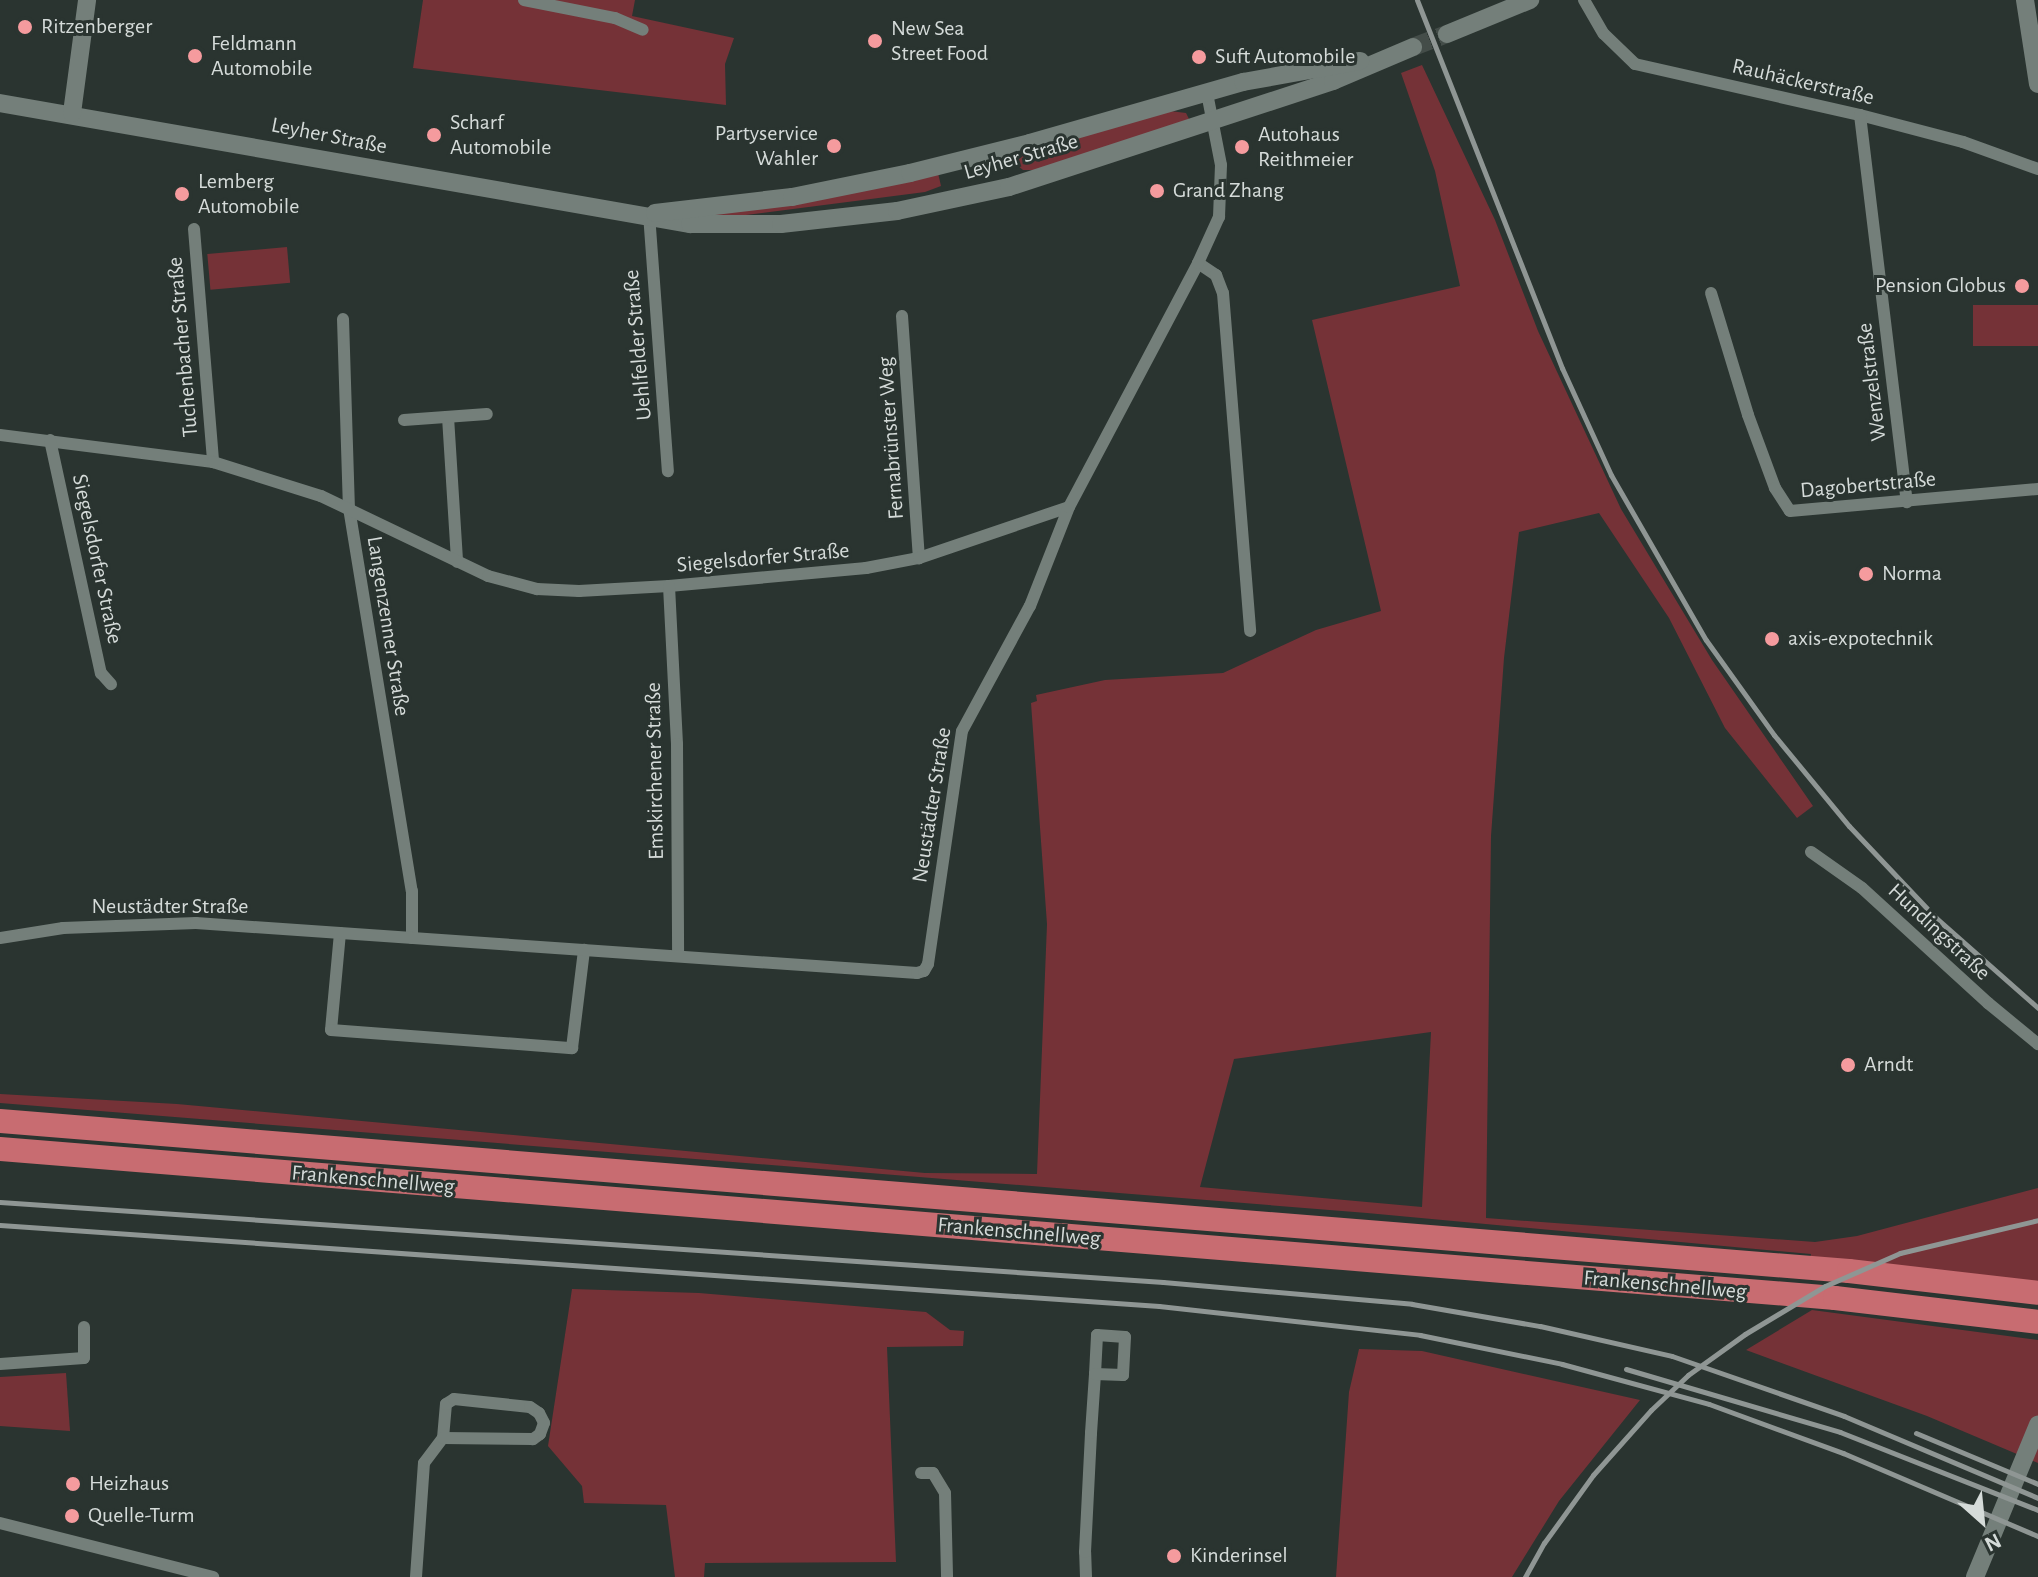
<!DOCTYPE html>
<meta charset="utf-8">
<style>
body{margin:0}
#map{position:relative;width:2038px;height:1577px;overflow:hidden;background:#2a3430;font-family:"Alegreya Sans",sans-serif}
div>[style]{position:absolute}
.green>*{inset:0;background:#753237;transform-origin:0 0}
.secondary-tunnel>*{height:18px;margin-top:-9px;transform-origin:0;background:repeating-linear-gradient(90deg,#444d49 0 18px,transparent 0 27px)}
.street>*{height:12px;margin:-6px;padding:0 6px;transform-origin:6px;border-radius:6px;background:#747f7a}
.secondary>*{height:18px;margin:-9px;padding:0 9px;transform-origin:9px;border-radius:9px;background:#747f7a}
.highway>*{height:24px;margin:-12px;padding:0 12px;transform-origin:12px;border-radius:12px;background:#c86c71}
.rail>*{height:5px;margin:-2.5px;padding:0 2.5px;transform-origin:2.5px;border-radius:2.5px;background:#8f9694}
.dots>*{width:22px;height:22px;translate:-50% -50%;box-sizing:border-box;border:4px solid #2a3430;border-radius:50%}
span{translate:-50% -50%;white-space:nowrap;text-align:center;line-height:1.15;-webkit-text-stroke:6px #2a3430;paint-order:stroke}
.poi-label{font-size:22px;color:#d5dbd9}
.left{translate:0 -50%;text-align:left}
.right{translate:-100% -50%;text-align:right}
.street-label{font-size:22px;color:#d5dbd9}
.north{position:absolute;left:1942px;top:1481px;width:80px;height:80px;-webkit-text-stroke:6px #2a3430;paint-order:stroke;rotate:153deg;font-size:22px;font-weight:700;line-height:32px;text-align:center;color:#d5dbd9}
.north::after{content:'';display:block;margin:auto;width:28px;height:36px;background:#d5dbd9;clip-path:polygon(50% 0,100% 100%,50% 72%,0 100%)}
</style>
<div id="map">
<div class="green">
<i style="clip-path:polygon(423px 0,635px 0,632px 16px,734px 38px,725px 64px,726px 105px,413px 68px)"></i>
<i style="clip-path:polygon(evenodd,1422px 65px,1495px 220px,1538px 331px,1621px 509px,1712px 660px,1813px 806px,1797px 818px,1725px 728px,1669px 618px,1599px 513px,1519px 532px,1504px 658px,1491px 836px,1486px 1218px,1815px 1242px,1857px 1236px,2038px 1188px,2038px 1283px,1810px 1259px,1811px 1254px,1367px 1213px,0 1103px,0 1094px,177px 1104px,925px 1173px,1037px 1174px,1047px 924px,1031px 703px,1037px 701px,1036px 695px,1105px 680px,1223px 673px,1316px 630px,1381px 611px,1312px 320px,1460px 286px,1435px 171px,1401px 73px,1422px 65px,1431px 1032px,1422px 1207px,1200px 1187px,1234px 1059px,1431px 1032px)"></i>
<i style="clip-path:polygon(1170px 111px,1186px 113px,1190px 121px,1041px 170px,1023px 170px,1017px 165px,1019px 154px)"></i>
<i style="clip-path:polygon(938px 173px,941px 186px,925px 192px,730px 217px,687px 213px)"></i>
<i style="left:287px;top:247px;width:36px;height:80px;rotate:85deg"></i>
<i style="left:2038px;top:305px;width:41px;height:65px;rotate:90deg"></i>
<i style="clip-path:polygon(572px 1289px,699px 1293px,926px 1312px,950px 1330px,964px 1331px,963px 1346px,887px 1347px,896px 1562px,705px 1563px,704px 1577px,675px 1577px,666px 1505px,584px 1503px,582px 1486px,548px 1446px)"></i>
<i style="clip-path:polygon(1812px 1310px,2038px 1340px,2038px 1463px,1927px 1416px,1746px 1350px)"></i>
<i style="clip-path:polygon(1359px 1349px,1422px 1351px,1640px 1400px,1559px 1501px,1512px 1577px,1336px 1577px,1349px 1392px)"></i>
<i style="clip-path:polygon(66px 1373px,70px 1431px,0 1426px,0 1377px)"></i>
</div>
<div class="secondary-tunnel">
<i style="left:1413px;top:47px;width:36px;rotate:-21deg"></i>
</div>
<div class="street">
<i style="left:524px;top:0;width:93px;rotate:11.2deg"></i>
<i style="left:615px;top:18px;width:30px;rotate:23deg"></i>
<i style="left:1584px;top:0;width:39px;rotate:60deg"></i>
<i style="left:1604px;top:34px;width:43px;rotate:44.1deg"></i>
<i style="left:1635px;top:64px;width:231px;rotate:12.8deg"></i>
<i style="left:1860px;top:115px;width:106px;rotate:14.7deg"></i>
<i style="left:1963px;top:142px;width:80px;rotate:19.8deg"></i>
<i style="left:1860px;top:115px;width:390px;rotate:83.1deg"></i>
<i style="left:649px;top:214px;width:258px;rotate:85.8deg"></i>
<i style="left:194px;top:229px;width:234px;rotate:85.3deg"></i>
<i style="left:1198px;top:263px;width:22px;rotate:34deg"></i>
<i style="left:1216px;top:275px;width:19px;rotate:69deg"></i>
<i style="left:1223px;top:293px;width:339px;rotate:85.4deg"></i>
<i style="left:1711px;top:293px;width:127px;rotate:73.1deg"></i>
<i style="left:1748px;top:415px;width:78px;rotate:69.7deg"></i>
<i style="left:1775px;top:488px;width:27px;rotate:57deg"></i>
<i style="left:1790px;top:511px;width:249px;rotate:-5.1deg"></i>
<i style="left:902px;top:316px;width:243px;rotate:86deg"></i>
<i style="left:343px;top:319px;width:189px;rotate:88.2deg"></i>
<i style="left:349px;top:508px;width:388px;rotate:80.7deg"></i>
<i style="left:412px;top:891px;width:47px;rotate:90deg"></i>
<i style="left:448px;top:417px;width:145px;rotate:86.4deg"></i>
<i style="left:404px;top:420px;width:83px;rotate:-4.1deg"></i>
<i style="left:0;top:435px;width:215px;rotate:7.2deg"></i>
<i style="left:213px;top:462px;width:113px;rotate:17.5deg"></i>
<i style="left:321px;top:496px;width:185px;rotate:25.6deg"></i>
<i style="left:488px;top:576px;width:51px;rotate:14.9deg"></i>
<i style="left:537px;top:589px;width:42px;rotate:2.7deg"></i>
<i style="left:579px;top:591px;width:90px;rotate:-3.2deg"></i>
<i style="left:669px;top:586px;width:198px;rotate:-5.2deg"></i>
<i style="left:866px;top:568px;width:54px;rotate:-10.7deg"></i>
<i style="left:919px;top:558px;width:158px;rotate:-18.8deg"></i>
<i style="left:50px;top:440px;width:239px;rotate:77.7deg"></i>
<i style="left:101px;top:673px;width:15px;rotate:48deg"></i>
<i style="left:669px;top:586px;width:158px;rotate:87.1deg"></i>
<i style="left:677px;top:744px;width:212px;rotate:89.7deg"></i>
<i style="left:1811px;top:852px;width:62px;rotate:35.2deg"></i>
<i style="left:1862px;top:888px;width:171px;rotate:42.4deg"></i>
<i style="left:1988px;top:1003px;width:65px;rotate:39.4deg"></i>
<i style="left:340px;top:933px;width:97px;rotate:95.3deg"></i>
<i style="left:331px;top:1030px;width:242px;rotate:4.3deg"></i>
<i style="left:572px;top:1048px;width:99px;rotate:-83deg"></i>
<i style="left:0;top:938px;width:64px;rotate:-9deg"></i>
<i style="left:63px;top:928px;width:133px;rotate:-2.2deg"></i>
<i style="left:196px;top:923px;width:723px;rotate:3.97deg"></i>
<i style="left:917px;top:973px;width:7px;rotate:-16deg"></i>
<i style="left:924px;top:971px;width:8px;rotate:-60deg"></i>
<i style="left:928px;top:964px;width:235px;rotate:-81.7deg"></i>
<i style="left:962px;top:731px;width:142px;rotate:-61.5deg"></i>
<i style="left:1030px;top:606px;width:106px;rotate:-68.5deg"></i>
<i style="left:1069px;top:507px;width:276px;rotate:-62.1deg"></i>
<i style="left:1198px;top:263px;width:51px;rotate:-65.5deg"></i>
<i style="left:1219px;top:217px;width:52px;rotate:-87.8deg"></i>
<i style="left:1221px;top:165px;width:73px;rotate:-101deg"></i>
<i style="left:0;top:1364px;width:84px;rotate:-4.1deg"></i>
<i style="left:84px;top:1358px;width:31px;rotate:-90deg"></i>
<i style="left:921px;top:1473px;width:12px"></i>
<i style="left:933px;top:1473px;width:23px;rotate:59deg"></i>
<i style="left:945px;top:1493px;width:84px;rotate:88.6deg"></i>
<i style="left:0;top:1523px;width:220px;rotate:14.2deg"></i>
<i style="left:416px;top:1577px;width:114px;rotate:-86deg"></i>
<i style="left:424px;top:1463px;width:31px;rotate:-53deg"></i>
<i style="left:443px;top:1438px;width:34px;rotate:-85deg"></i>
<i style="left:446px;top:1404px;width:9px;rotate:-32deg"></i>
<i style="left:454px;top:1399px;width:76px;rotate:6deg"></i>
<i style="left:530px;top:1407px;width:11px;rotate:34deg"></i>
<i style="left:539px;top:1413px;width:11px;rotate:63deg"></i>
<i style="left:544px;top:1423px;width:12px;rotate:110deg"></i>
<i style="left:540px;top:1434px;width:9px;rotate:144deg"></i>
<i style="left:533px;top:1439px;width:90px;rotate:-179.4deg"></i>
<i style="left:1086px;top:1577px;width:25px;rotate:-92deg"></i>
<i style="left:1085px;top:1552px;width:119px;rotate:-87.1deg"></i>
<i style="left:1091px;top:1433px;width:59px;rotate:-86.1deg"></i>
<i style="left:1095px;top:1374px;width:39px;rotate:-87deg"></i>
<i style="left:1097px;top:1335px;width:28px;rotate:4deg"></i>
<i style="left:1125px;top:1337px;width:38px;rotate:93deg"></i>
<i style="left:1123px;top:1375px;width:28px;rotate:-178deg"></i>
</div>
<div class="secondary">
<i style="left:2025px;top:0;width:85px;rotate:81.2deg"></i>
<i style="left:1447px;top:34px;width:90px;rotate:-22.3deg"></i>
<i style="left:0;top:103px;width:701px;rotate:9.95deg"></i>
<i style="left:690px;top:224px;width:91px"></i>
<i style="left:781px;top:224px;width:117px;rotate:-6.4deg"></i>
<i style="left:897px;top:211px;width:115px;rotate:-12.1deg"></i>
<i style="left:1009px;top:187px;width:341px;rotate:-18.1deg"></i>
<i style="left:1333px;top:81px;width:87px;rotate:-23deg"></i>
<i style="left:72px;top:113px;width:114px;rotate:-82.4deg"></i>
<i style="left:655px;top:213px;width:138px;rotate:-6.7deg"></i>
<i style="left:792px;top:197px;width:120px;rotate:-11.5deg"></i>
<i style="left:910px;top:173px;width:124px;rotate:-14deg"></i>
<i style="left:1030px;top:143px;width:222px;rotate:-16deg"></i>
<i style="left:1243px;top:82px;width:119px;rotate:-10.2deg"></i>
<i style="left:1975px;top:1577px;width:165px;rotate:-67.5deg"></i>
</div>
<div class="highway">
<i style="left:0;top:1121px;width:1855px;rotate:4.64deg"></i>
<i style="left:1849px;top:1271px;width:190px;rotate:6.6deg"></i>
<i style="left:0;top:1149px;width:1841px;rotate:4.64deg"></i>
<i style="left:1835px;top:1298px;width:204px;rotate:6.7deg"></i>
</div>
<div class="rail">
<i style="left:1417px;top:0;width:396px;rotate:68.5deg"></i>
<i style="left:1562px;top:368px;width:118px;rotate:65.4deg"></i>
<i style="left:1611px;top:475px;width:190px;rotate:60.1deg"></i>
<i style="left:1706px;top:640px;width:117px;rotate:54.4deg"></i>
<i style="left:1774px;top:735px;width:118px;rotate:50.5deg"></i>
<i style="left:1849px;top:826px;width:127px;rotate:46.6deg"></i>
<i style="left:1936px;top:918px;width:136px;rotate:41.4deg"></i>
<i style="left:0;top:1202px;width:1166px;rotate:3.94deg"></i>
<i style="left:1163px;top:1282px;width:250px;rotate:5deg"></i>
<i style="left:1412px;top:1304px;width:130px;rotate:9.8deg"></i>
<i style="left:1540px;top:1326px;width:135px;rotate:12.8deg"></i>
<i style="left:1672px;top:1356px;width:182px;rotate:19.2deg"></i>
<i style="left:1844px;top:1416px;width:211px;rotate:22.9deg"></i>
<i style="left:0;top:1225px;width:1162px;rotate:4deg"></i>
<i style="left:1159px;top:1306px;width:263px;rotate:6.3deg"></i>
<i style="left:1420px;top:1335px;width:145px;rotate:11.5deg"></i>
<i style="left:1562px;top:1364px;width:152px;rotate:15.2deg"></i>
<i style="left:1709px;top:1404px;width:143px;rotate:20.1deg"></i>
<i style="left:1843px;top:1453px;width:212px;rotate:23.1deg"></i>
<i style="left:1626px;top:1369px;width:223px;rotate:16.4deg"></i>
<i style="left:1840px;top:1432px;width:213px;rotate:21.5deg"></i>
<i style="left:1916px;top:1433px;width:132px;rotate:22.7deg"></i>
<i style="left:1525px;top:1577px;width:39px;rotate:-61deg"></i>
<i style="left:1544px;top:1543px;width:84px;rotate:-54.2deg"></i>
<i style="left:1593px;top:1475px;width:87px;rotate:-48.3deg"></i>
<i style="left:1651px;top:1410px;width:51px;rotate:-43.4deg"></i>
<i style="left:1688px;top:1375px;width:70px;rotate:-35.7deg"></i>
<i style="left:1745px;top:1334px;width:93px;rotate:-31deg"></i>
<i style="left:1825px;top:1286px;width:82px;rotate:-23.7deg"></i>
<i style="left:1900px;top:1253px;width:142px;rotate:-13.4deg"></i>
</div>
<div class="dots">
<i style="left:25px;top:27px;background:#f59b9e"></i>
<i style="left:875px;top:41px;background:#f59b9e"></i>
<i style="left:195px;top:56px;background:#f59b9e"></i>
<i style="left:1199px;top:57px;background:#f59b9e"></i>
<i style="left:434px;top:135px;background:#f59b9e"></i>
<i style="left:834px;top:146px;background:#f59b9e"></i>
<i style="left:1242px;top:147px;background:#f59b9e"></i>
<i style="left:1157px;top:191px;background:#f59b9e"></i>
<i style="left:182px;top:194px;background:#f59b9e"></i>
<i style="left:2022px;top:286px;background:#f59b9e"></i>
<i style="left:1866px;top:574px;background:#f59b9e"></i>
<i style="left:1772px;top:639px;background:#f59b9e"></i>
<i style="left:1848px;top:1065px;background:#f59b9e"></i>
<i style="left:73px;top:1484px;background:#f59b9e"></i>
<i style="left:72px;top:1516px;background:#f59b9e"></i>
<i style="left:1174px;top:1556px;background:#f59b9e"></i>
</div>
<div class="poi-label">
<span class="left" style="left:41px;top:27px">Ritzenberger</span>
<span class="left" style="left:891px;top:41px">New Sea<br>Street Food</span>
<span class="left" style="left:211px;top:56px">Feldmann<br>Automobile</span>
<span class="left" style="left:1215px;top:57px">Suft Automobile</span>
<span class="left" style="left:450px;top:135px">Scharf<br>Automobile</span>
<span class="right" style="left:818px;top:146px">Partyservice<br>Wahler</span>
<span class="left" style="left:1258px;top:147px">Autohaus<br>Reithmeier</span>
<span class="left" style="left:198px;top:194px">Lemberg<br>Automobile</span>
<span class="left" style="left:1173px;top:191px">Grand Zhang</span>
<span class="right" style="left:2006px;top:286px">Pension Globus</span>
<span class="left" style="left:1882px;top:574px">Norma</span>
<span class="left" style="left:1788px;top:639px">axis-expotechnik</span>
<span class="left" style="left:1864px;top:1065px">Arndt</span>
<span class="left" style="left:89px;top:1484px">Heizhaus</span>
<span class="left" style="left:88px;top:1516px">Quelle-Turm</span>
<span class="left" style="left:1190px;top:1556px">Kinderinsel</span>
</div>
<div class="street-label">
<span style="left:1803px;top:82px;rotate:13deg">Rauhäckerstraße</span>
<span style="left:329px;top:136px;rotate:11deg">Leyher Straße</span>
<span style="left:1021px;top:157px;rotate:-16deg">Leyher Straße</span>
<span style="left:638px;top:345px;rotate:-95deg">Uehlfelder Straße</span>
<span style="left:183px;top:347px;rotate:-95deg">Tuchenbacher Straße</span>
<span style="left:1872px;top:382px;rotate:-97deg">Wenzelstraße</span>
<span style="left:891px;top:438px;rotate:-94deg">Fernabrünster Weg</span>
<span style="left:1868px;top:485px;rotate:-5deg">Dagobertstraße</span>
<span style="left:763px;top:558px;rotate:-5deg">Siegelsdorfer Straße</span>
<span style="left:97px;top:559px;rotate:78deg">Siegelsdorfer Straße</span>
<span style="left:388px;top:626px;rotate:81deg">Langenzenner Straße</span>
<span style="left:655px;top:771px;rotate:-91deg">Emskirchener Straße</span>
<span style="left:932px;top:805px;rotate:-81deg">Neustädter Straße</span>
<span style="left:170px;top:907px">Neustädter Straße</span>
<span style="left:1939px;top:932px;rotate:43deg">Hundingstraße</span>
<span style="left:373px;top:1180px;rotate:5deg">Frankenschnellweg</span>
<span style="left:1019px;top:1232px;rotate:5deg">Frankenschnellweg</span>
<span style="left:1665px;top:1285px;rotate:5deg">Frankenschnellweg</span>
</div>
<div class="north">N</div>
</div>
